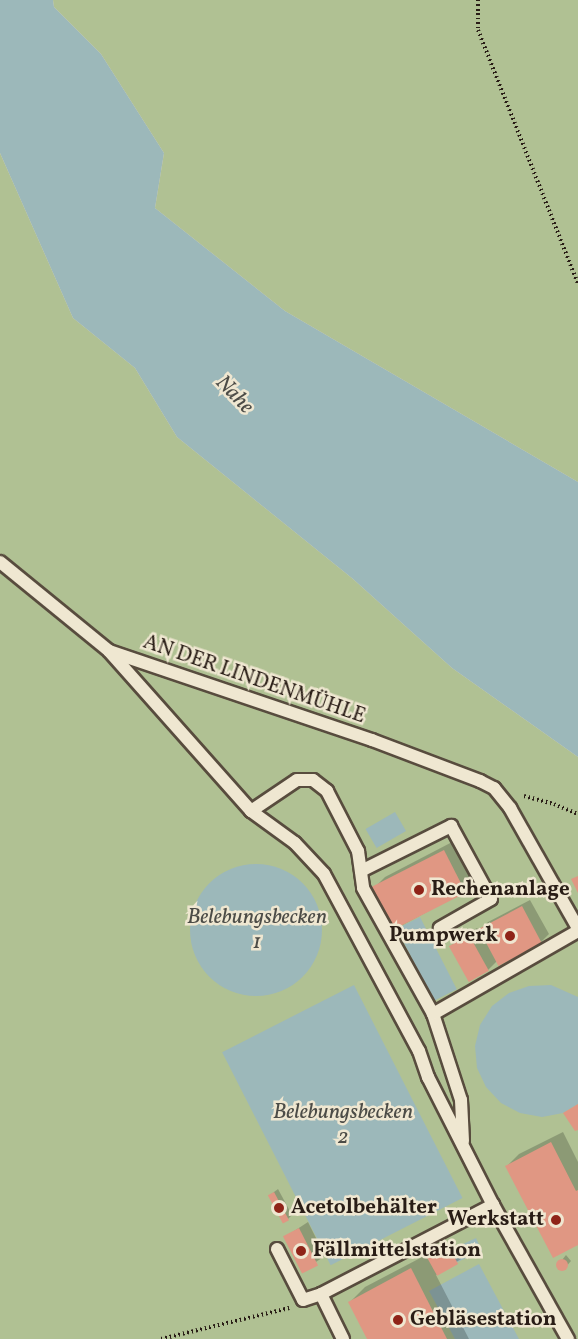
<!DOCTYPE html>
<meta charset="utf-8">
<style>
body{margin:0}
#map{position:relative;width:578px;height:1339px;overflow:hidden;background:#e6dab8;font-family:Vollkorn,serif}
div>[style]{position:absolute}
.green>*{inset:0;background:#b0c193}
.water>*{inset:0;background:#9cb8ba;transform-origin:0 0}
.round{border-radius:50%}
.shadow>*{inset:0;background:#0003}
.building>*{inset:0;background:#e09783;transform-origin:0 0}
.path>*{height:4px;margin-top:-2px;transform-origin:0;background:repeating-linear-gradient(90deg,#291d16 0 1.5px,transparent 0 4.5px)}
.roads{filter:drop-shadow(2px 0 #584c3e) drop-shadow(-2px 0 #584c3e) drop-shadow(0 2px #584c3e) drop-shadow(0 -2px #584c3e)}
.service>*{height:12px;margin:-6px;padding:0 6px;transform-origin:6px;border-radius:6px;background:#efe7d1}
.dots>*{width:16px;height:16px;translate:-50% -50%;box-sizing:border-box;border:3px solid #efe7d1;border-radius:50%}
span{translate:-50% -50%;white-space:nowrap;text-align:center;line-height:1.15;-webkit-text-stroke:5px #efe7d1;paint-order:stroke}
.street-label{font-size:21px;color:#291d16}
.poi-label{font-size:21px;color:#291d16;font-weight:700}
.left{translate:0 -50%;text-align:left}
.right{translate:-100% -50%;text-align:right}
.water-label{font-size:22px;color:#4c4c47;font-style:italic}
</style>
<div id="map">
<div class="green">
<i style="clip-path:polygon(53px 0,578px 0,578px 482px,285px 311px,155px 208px,164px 153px,101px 54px,54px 7px)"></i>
<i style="clip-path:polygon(0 153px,73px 318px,135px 368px,177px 437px,353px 579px,452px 668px,578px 757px,578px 1339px,0 1339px)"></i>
</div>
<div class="water">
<i style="clip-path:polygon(0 0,53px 0,54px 7px,101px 54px,164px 153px,155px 208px,285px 311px,578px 482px,578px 757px,452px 668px,353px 579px,177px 437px,135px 368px,73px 318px,0 153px)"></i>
<i style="left:395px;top:812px;width:22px;height:34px;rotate:60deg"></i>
<i class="round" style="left:190px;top:864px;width:132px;height:132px"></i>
<i style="left:420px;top:917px;width:81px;height:26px;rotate:63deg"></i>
<i style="left:354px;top:985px;width:239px;height:148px;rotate:63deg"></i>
<i style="clip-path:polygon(551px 985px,578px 997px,578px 1104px,563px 1113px,542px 1117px,520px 1113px,501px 1103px,486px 1087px,477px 1068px,475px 1046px,480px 1025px,492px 1006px,509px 993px,529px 986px)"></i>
<i style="left:476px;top:1238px;width:14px;height:28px;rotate:65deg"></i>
<i style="clip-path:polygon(479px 1264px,519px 1339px,455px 1339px,429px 1291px)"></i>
</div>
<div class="shadow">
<i style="clip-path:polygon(456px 840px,477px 880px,466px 891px,395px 929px,374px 888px,385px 877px)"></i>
<i style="clip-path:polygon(530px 900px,549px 934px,541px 942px,497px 961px,488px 970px,451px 946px,459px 938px,477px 928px,479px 931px,488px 922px)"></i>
<i style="clip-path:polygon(563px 1132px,578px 1162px,578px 1243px,507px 1166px,519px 1154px)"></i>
<i style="clip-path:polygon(278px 1189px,292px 1215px,288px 1219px,270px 1195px)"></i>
<i style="clip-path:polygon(308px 1222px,325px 1256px,302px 1271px,285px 1237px)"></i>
<i style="clip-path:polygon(451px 1242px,461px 1259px,436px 1275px,469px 1339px,369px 1339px,350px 1302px,365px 1287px,426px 1255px,427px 1257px)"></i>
<i style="clip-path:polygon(566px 1255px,571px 1261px,564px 1269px,558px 1265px)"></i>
</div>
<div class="building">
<i style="left:444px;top:850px;width:48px;height:81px;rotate:63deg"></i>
<i style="clip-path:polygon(578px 876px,578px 893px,571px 879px)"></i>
<i style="left:522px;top:906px;width:42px;height:49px;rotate:62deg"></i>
<i style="left:469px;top:935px;width:41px;height:23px;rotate:61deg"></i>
<i style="clip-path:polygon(578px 1104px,578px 1130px,575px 1131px,563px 1113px)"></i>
<i style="clip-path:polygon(551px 1142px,576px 1191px,578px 1190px,578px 1245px,553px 1258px,505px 1166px)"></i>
<i style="left:274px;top:1192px;width:32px;height:7px;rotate:62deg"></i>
<i style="left:299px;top:1228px;width:42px;height:18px;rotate:63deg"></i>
<i style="left:447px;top:1244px;width:23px;height:24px;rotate:61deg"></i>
<i class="round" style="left:556px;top:1259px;width:12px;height:12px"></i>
<i style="clip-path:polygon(411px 1268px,447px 1339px,367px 1339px,348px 1302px)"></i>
</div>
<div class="path">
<i style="left:478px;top:0;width:30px;rotate:90deg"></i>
<i style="left:478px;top:30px;width:273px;rotate:68.5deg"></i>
<i style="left:524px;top:796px;width:31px;rotate:15deg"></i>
<i style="left:554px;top:804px;width:26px;rotate:23deg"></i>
<i style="left:161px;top:1339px;width:132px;rotate:-13.6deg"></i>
</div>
<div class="roads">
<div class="service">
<i style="left:0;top:562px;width:141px;rotate:39.2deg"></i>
<i style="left:109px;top:651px;width:278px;rotate:18.7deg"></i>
<i style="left:372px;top:740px;width:116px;rotate:20.8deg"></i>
<i style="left:480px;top:781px;width:16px;rotate:27deg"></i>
<i style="left:494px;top:788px;width:26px;rotate:51deg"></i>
<i style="left:510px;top:808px;width:138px;rotate:60.5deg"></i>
<i style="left:109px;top:651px;width:214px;rotate:48.4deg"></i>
<i style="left:251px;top:811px;width:54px;rotate:36deg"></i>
<i style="left:295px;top:843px;width:42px;rotate:46.9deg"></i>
<i style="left:324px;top:874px;width:201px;rotate:61.8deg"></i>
<i style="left:419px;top:1051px;width:28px;rotate:71deg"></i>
<i style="left:428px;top:1077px;width:144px;rotate:63.1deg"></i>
<i style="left:493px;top:1205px;width:154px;rotate:60.8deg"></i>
<i style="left:251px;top:811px;width:55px;rotate:-34deg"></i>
<i style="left:297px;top:780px;width:16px"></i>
<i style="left:313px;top:780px;width:18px;rotate:38deg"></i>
<i style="left:327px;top:791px;width:68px;rotate:62.7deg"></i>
<i style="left:358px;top:851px;width:37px;rotate:82deg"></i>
<i style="left:363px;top:888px;width:144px;rotate:60.9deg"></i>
<i style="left:361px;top:871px;width:101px;rotate:-26.6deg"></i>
<i style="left:451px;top:826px;width:83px;rotate:61.3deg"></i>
<i style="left:491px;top:899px;width:59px;rotate:150.4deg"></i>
<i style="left:463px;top:1141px;width:41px;rotate:-92.8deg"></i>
<i style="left:461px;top:1100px;width:90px;rotate:-108deg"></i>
<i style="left:433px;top:1014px;width:167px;rotate:-29.8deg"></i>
<i style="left:277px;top:1249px;width:57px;rotate:63deg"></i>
<i style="left:303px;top:1300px;width:19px;rotate:-18deg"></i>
<i style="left:343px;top:1339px;width:50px;rotate:-116.1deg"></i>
<i style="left:321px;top:1294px;width:194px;rotate:-27.4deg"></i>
</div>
</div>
<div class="dots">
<i style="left:419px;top:890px;background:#8f2418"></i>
<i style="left:510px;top:936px;background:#8f2418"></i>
<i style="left:279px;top:1208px;background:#8f2418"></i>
<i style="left:556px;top:1220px;background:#8f2418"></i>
<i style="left:301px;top:1251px;background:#8f2418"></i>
<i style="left:398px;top:1320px;background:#8f2418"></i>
</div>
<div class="street-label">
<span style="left:254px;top:680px;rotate:19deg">AN DER LINDENMÜHLE</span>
</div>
<div class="poi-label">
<span class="left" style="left:431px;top:890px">Rechenanlage</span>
<span class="right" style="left:498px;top:936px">Pumpwerk</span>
<span class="left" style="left:291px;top:1208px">Acetolbehälter</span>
<span class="right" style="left:544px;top:1220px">Werkstatt</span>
<span class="left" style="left:313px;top:1251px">Fällmittelstation</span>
<span class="left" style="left:410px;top:1320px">Gebläsestation</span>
</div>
<div class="water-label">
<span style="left:234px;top:395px;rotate:46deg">Nahe</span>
<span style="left:257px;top:930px">Belebungsbecken<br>1</span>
<span style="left:343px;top:1125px">Belebungsbecken<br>2</span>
</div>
</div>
